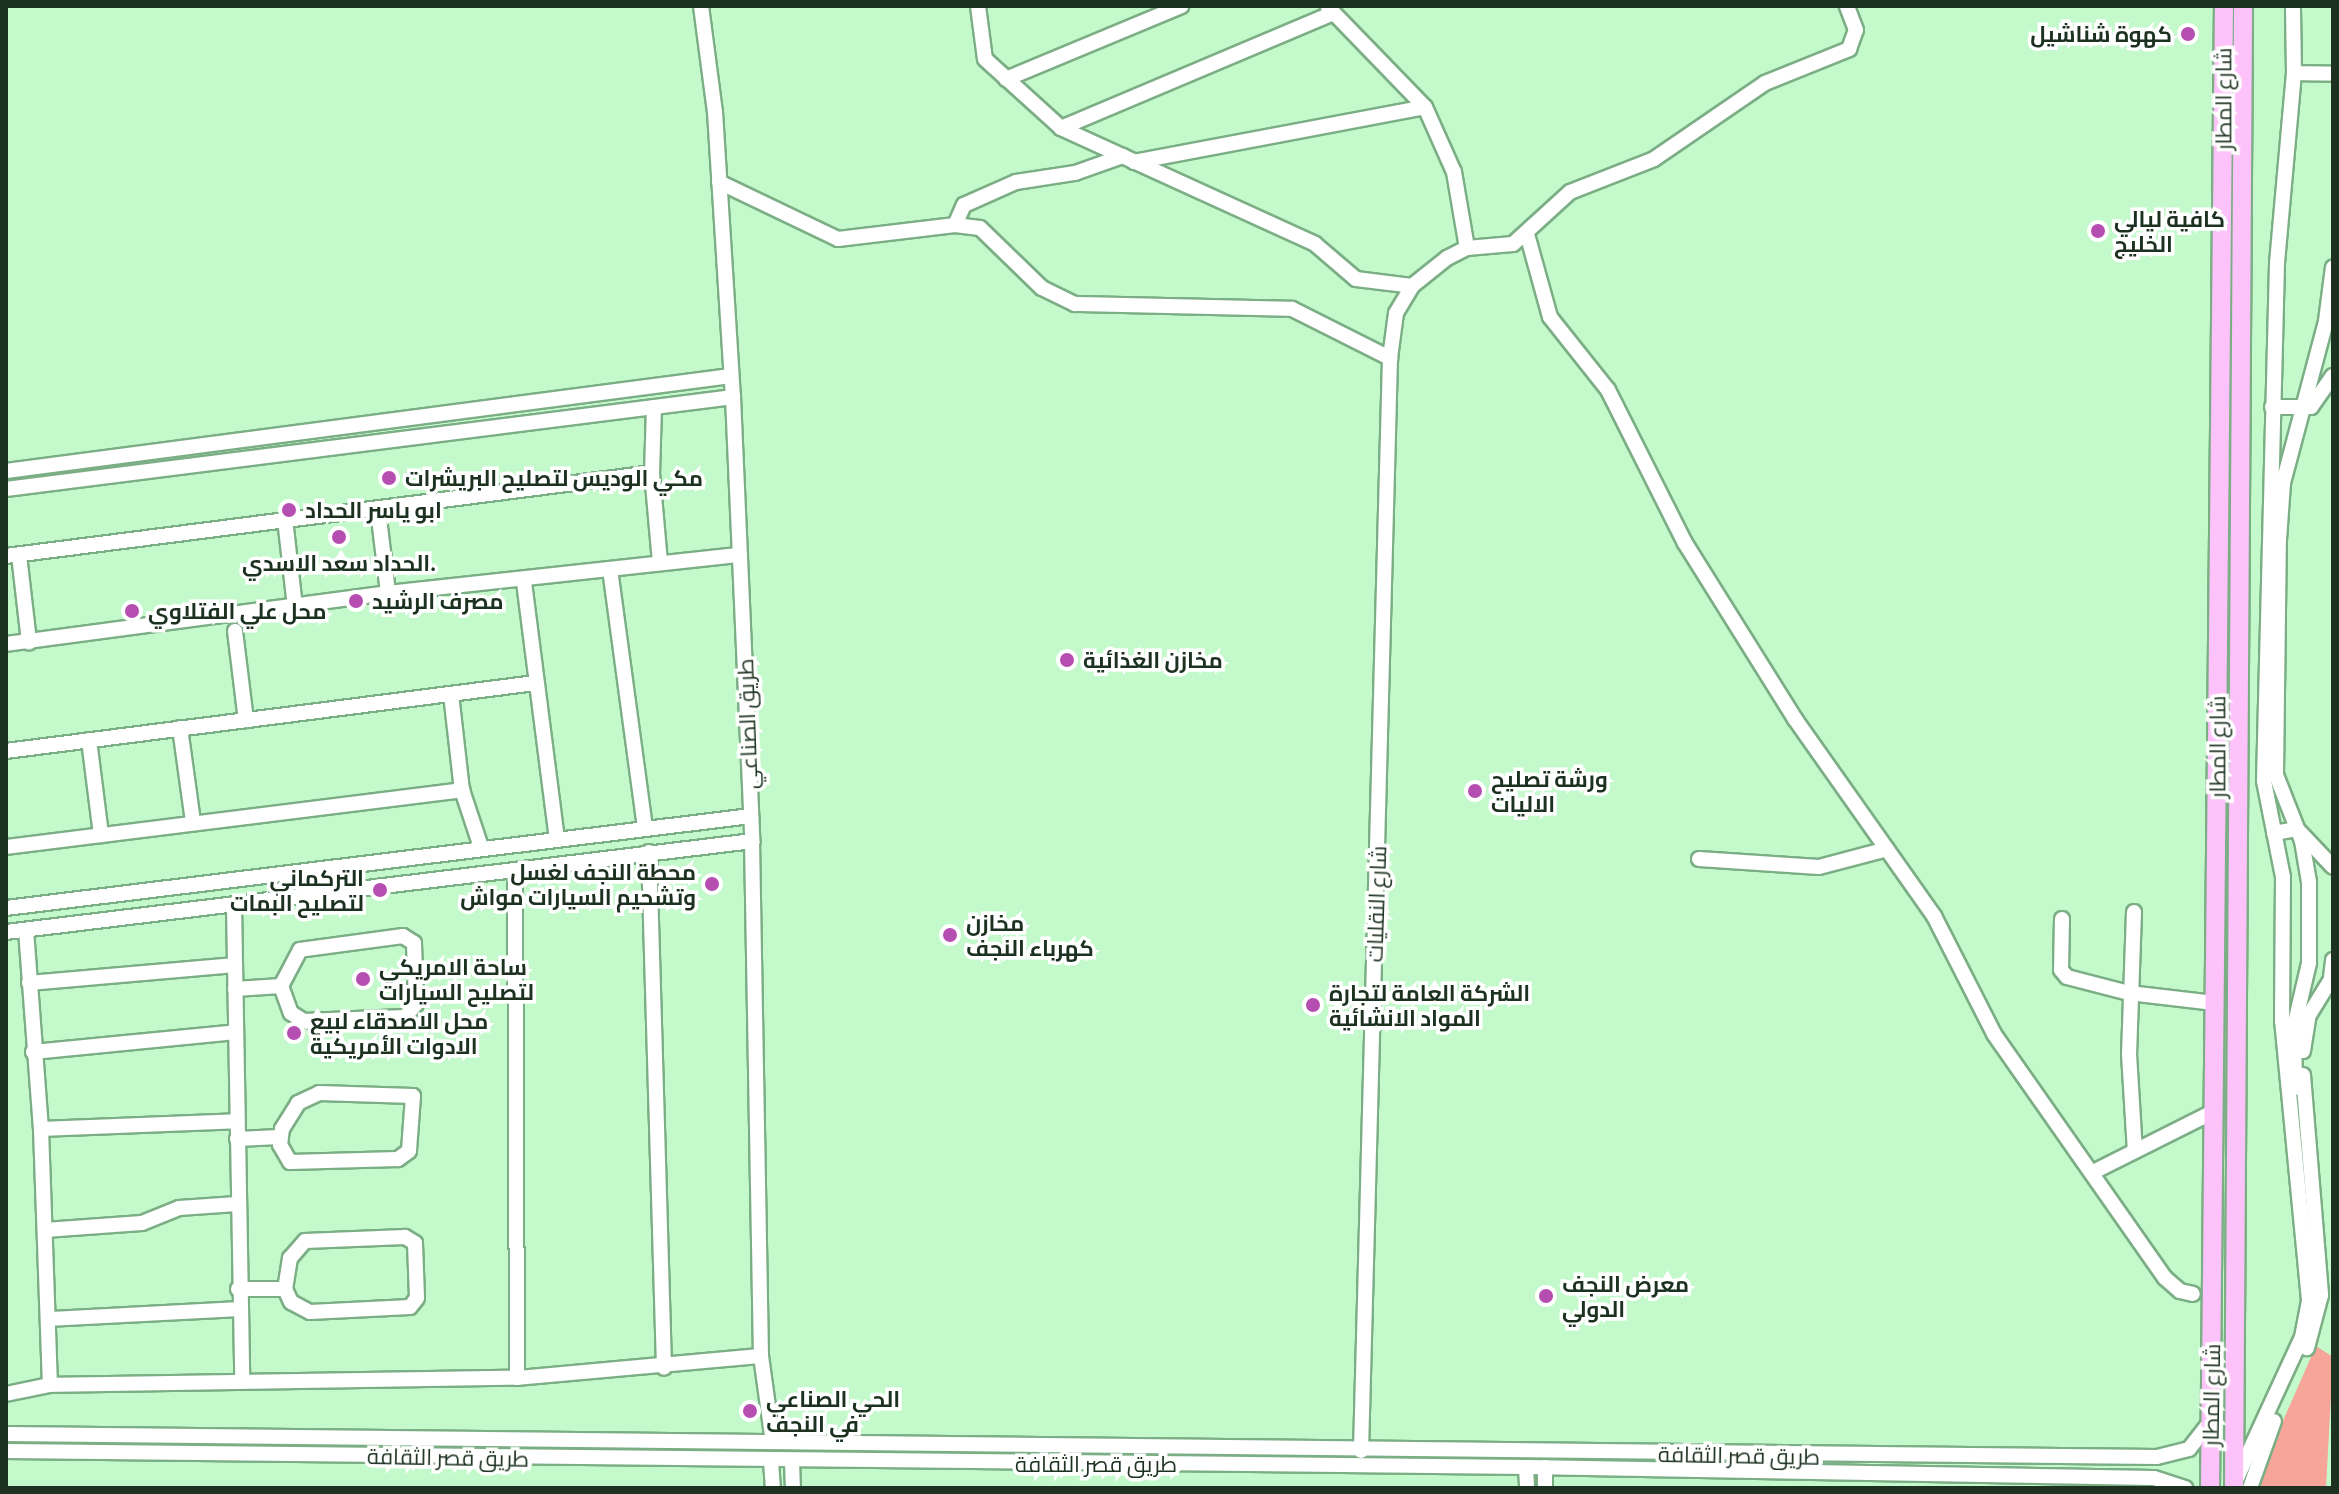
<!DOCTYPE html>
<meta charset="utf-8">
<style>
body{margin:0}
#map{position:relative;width:2339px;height:1494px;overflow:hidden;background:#c4f9cc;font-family:Barlow,Cairo,sans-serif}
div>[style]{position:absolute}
.green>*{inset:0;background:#f7a598}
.roads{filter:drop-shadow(2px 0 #7cae85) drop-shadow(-2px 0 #7cae85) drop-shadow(0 2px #7cae85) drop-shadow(0 -2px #7cae85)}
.minor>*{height:14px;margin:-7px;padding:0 7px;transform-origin:7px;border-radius:7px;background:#fff}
.major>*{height:18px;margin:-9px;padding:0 9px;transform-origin:9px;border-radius:9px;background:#fec2fa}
.dots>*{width:22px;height:22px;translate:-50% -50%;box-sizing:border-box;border:4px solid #fff;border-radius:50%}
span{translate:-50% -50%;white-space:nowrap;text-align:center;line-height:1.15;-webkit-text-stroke:7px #fff;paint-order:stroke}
.poi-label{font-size:22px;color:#1c3120;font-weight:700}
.right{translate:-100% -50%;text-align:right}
.left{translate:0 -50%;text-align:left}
.street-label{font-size:22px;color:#1c3120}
.frame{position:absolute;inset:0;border:8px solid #1c3120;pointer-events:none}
</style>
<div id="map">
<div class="green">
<i style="clip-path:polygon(2316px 1346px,2333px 1357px,2326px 1488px,2260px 1488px,2260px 1473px)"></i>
</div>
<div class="roads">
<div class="minor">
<i style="left:701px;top:6px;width:107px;rotate:82.5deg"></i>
<i style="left:715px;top:112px;width:286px;rotate:86.4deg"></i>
<i style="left:733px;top:397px;width:444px;rotate:87.5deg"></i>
<i style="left:752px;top:841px;width:515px;rotate:89deg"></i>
<i style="left:761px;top:1356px;width:87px;rotate:82.1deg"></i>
<i style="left:978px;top:6px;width:53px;rotate:82.5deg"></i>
<i style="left:985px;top:59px;width:103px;rotate:42.2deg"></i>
<i style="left:1061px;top:128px;width:279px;rotate:24.5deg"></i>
<i style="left:1315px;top:244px;width:54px;rotate:40.5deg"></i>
<i style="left:1356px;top:279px;width:56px;rotate:7.1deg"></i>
<i style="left:1328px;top:7px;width:139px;rotate:45.9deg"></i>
<i style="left:1425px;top:107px;width:71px;rotate:66deg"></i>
<i style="left:1454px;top:172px;width:77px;rotate:80.3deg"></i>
<i style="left:2294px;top:73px;width:39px;rotate:1deg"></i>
<i style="left:1006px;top:79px;width:190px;rotate:-22.6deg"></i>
<i style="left:1061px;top:128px;width:295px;rotate:-22.9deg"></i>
<i style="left:1134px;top:162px;width:296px;rotate:-10.7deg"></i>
<i style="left:719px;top:182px;width:132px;rotate:25.6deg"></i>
<i style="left:838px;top:239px;width:118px;rotate:-6.8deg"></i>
<i style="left:955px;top:225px;width:25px;rotate:7deg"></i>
<i style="left:980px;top:228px;width:86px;rotate:44.1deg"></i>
<i style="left:1042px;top:288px;width:37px;rotate:26deg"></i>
<i style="left:1075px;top:304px;width:217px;rotate:1.3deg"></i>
<i style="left:1292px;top:309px;width:110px;rotate:26.6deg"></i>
<i style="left:955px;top:225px;width:22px;rotate:-66deg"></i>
<i style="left:964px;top:205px;width:57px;rotate:-23.9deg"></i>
<i style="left:1016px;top:182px;width:60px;rotate:-8.7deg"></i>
<i style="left:1075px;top:173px;width:51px;rotate:-19.5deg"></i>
<i style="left:1527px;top:234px;width:86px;rotate:74.5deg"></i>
<i style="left:1550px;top:317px;width:93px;rotate:51.5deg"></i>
<i style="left:1608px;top:390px;width:171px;rotate:63.3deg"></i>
<i style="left:1685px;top:543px;width:208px;rotate:58deg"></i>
<i style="left:1795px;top:719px;width:241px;rotate:54.8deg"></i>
<i style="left:1934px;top:916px;width:132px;rotate:63deg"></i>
<i style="left:1994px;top:1034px;width:298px;rotate:55deg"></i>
<i style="left:2165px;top:1278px;width:20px;rotate:41deg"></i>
<i style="left:2180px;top:1291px;width:13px;rotate:13deg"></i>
<i style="left:654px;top:407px;width:66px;rotate:91.7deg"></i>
<i style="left:652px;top:473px;width:90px;rotate:84.9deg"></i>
<i style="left:2272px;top:407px;width:39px"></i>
<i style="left:2311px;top:407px;width:38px;rotate:-55deg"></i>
<i style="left:6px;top:471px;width:731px;rotate:-7.47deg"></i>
<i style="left:6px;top:489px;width:733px;rotate:-7.21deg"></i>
<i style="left:378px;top:510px;width:84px;rotate:83.1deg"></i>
<i style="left:285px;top:519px;width:89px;rotate:83.5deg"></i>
<i style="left:19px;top:555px;width:88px;rotate:83.4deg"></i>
<i style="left:6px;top:556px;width:651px;rotate:-7.32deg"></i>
<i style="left:610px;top:569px;width:262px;rotate:82.3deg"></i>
<i style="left:524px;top:582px;width:258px;rotate:82.7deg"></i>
<i style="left:235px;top:631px;width:90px;rotate:83deg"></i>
<i style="left:6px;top:644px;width:385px;rotate:-7.6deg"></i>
<i style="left:388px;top:593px;width:354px;rotate:-6.2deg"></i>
<i style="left:451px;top:694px;width:97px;rotate:83.5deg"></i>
<i style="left:462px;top:790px;width:60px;rotate:71.6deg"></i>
<i style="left:180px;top:728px;width:95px;rotate:82.1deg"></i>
<i style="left:89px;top:740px;width:96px;rotate:82.8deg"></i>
<i style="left:6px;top:751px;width:533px;rotate:-7.32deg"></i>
<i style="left:2274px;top:833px;width:23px;rotate:-10deg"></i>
<i style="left:2297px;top:829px;width:52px;rotate:46.5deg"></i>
<i style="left:6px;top:847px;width:460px;rotate:-7.1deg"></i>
<i style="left:649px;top:852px;width:516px;rotate:88.33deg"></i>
<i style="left:1699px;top:859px;width:120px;rotate:3.8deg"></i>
<i style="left:1819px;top:867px;width:70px;rotate:-14.8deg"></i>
<i style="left:515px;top:871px;width:507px;rotate:89.77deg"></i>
<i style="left:234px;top:905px;width:476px;rotate:89deg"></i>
<i style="left:6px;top:908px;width:751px;rotate:-7.04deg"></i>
<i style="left:2134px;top:912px;width:142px;rotate:92deg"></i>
<i style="left:2129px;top:1054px;width:97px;rotate:86.5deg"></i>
<i style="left:2062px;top:919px;width:51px;rotate:91.1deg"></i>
<i style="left:2061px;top:970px;width:9px;rotate:49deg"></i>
<i style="left:2067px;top:977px;width:64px;rotate:14.5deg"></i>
<i style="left:2129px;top:993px;width:86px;rotate:6.7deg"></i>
<i style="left:26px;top:930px;width:200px;rotate:85.7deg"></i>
<i style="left:41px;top:1129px;width:195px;rotate:-2.3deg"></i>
<i style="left:6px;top:932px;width:752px;rotate:-6.95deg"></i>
<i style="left:2331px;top:977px;width:17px;rotate:-83deg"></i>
<i style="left:29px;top:983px;width:207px;rotate:-5deg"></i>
<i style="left:235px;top:989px;width:46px;rotate:-3.7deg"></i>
<i style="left:281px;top:986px;width:29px;rotate:70deg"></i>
<i style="left:291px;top:1013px;width:15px;rotate:32deg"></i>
<i style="left:304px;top:1021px;width:101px;rotate:-2.3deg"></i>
<i style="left:405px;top:1017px;width:17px;rotate:-50deg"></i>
<i style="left:416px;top:1004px;width:61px;rotate:-91.9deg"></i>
<i style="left:414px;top:943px;width:13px;rotate:-148deg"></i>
<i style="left:403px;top:936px;width:104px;rotate:172.3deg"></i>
<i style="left:300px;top:950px;width:41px;rotate:117.8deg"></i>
<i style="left:2303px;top:1051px;width:36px;rotate:-81deg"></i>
<i style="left:2309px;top:1015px;width:46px;rotate:-58.4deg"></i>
<i style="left:33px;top:1052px;width:204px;rotate:-5.6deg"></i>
<i style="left:2303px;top:1075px;width:221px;rotate:85.3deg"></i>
<i style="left:2321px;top:1295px;width:55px;rotate:104.8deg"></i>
<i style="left:2295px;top:1088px;width:61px;rotate:-90.9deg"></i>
<i style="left:2294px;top:1027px;width:66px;rotate:-76.8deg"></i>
<i style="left:2309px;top:963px;width:81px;rotate:-90deg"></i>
<i style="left:2309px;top:882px;width:42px;rotate:-99.7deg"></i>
<i style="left:2302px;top:841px;width:71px;rotate:-111.5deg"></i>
<i style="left:2276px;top:775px;width:235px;rotate:-89.3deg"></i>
<i style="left:2279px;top:540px;width:57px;rotate:-86deg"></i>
<i style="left:2283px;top:483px;width:168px;rotate:-75.1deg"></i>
<i style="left:2326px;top:321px;width:54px;rotate:-82.6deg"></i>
<i style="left:319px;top:1093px;width:94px;rotate:1.8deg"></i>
<i style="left:413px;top:1096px;width:55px;rotate:94.2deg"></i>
<i style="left:409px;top:1151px;width:14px;rotate:144deg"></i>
<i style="left:398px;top:1159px;width:108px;rotate:178.4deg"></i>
<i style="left:290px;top:1162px;width:20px;rotate:-120deg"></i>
<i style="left:280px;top:1145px;width:16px;rotate:-83deg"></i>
<i style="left:282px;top:1129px;width:31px;rotate:-58deg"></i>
<i style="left:298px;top:1103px;width:23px;rotate:-25deg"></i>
<i style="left:41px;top:1129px;width:256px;rotate:88deg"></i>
<i style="left:237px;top:1139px;width:42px;rotate:-2.7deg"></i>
<i style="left:2093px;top:1172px;width:134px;rotate:-26.6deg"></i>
<i style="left:45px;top:1230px;width:97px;rotate:-4.1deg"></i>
<i style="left:142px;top:1223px;width:40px;rotate:-22deg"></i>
<i style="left:179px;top:1208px;width:58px;rotate:-3.9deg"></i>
<i style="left:238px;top:1289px;width:47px"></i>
<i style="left:285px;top:1289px;width:14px;rotate:65deg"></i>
<i style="left:291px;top:1302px;width:21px;rotate:28deg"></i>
<i style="left:310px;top:1312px;width:100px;rotate:-2.9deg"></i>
<i style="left:410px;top:1307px;width:11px;rotate:-52deg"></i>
<i style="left:417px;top:1298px;width:55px;rotate:-92.1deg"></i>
<i style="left:415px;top:1243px;width:12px;rotate:-149deg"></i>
<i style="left:405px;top:1237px;width:100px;rotate:177.7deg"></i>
<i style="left:305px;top:1241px;width:23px;rotate:131deg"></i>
<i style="left:290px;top:1258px;width:31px;rotate:99deg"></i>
<i style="left:49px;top:1319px;width:189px;rotate:-3deg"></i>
<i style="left:6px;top:1394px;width:45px;rotate:-11.6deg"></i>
<i style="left:50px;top:1385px;width:467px;rotate:-0.9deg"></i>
<i style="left:517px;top:1378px;width:245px;rotate:-5.2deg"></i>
<i style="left:6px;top:1434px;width:2151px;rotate:0.61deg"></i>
<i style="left:2157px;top:1457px;width:33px;rotate:-14deg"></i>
<i style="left:2189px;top:1449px;width:34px;rotate:-52deg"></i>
<i style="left:6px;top:1451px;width:1520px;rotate:0.6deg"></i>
<i style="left:1526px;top:1467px;width:628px;rotate:1deg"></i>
<i style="left:2154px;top:1478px;width:33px;rotate:18deg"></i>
<i style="left:1361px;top:1451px;width:1093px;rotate:-88.48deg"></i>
<i style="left:1390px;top:358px;width:45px;rotate:-82.4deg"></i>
<i style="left:1396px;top:313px;width:31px;rotate:-59deg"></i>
<i style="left:1412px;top:286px;width:45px;rotate:-38.7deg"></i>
<i style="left:1447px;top:258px;width:22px;rotate:-27deg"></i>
<i style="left:1467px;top:248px;width:46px;rotate:-5deg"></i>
<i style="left:1513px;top:244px;width:77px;rotate:-42.4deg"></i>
<i style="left:1570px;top:192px;width:90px;rotate:-21.4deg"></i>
<i style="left:1654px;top:159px;width:135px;rotate:-34.4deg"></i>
<i style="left:1765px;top:83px;width:91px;rotate:-22deg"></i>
<i style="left:1849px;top:49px;width:20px;rotate:-70deg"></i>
<i style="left:1856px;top:30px;width:26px;rotate:-111deg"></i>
<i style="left:771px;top:1461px;width:27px;rotate:86deg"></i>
<i style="left:792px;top:1462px;width:26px;rotate:88deg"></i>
<i style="left:1526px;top:1467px;width:21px;rotate:87deg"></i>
<i style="left:1545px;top:1467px;width:21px;rotate:90deg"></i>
<i style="left:2236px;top:1480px;width:157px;rotate:-65.2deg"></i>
<i style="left:2302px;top:1337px;width:38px;rotate:-79deg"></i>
<i style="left:2309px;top:1300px;width:280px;rotate:-95.5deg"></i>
<i style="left:2282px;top:1021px;width:144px;rotate:-89.6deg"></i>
<i style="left:2283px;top:877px;width:98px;rotate:-101.2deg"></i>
<i style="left:2264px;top:781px;width:518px;rotate:-88.56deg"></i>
<i style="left:2277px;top:263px;width:191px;rotate:-84.9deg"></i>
<i style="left:2294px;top:73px;width:67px;rotate:-90.9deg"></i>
<i style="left:2250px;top:1488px;width:71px;rotate:-70.3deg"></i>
</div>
<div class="major">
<i style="left:2210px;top:1488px;width:1482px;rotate:-89.46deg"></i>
<i style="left:2234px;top:1488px;width:1482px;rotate:-89.65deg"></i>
</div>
</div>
<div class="dots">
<i style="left:2188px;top:34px;background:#b64eb2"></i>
<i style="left:2098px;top:231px;background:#b64eb2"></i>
<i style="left:389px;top:478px;background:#b64eb2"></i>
<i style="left:289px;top:510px;background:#b64eb2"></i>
<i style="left:339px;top:537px;background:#b64eb2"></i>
<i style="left:356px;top:601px;background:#b64eb2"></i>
<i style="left:132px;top:611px;background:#b64eb2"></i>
<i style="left:1067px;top:660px;background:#b64eb2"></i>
<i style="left:1475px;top:791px;background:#b64eb2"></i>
<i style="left:712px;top:884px;background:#b64eb2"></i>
<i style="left:380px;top:890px;background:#b64eb2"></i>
<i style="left:950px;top:935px;background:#b64eb2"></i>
<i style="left:363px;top:979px;background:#b64eb2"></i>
<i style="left:1313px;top:1005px;background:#b64eb2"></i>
<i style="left:294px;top:1033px;background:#b64eb2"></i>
<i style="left:1546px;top:1296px;background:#b64eb2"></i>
<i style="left:750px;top:1411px;background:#b64eb2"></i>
</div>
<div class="poi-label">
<span class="right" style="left:2172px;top:34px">كهوة شناشيل</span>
<span class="left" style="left:2114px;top:231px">كافية ليالي<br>الخليج</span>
<span class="left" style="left:405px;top:478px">مكي الوديس لتصليح البريشرات</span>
<span class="left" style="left:305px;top:510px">ابو ياسر الحداد</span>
<span style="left:339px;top:563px">الحداد سعد الاسدي.</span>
<span class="left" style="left:372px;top:601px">مصرف الرشيد</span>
<span class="left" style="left:148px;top:611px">محل علي الفتلاوي</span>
<span class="left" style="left:1083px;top:660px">مخازن الغذائية</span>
<span class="left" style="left:1491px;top:791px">ورشة تصليح<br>الاليات</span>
<span class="right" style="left:696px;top:884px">محطة النجف لغسل<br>وتشحيم السيارات مواش</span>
<span class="right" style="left:364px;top:890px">التركماني<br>لتصليح البمات</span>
<span class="left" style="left:966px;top:935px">مخازن<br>كهرباء النجف</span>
<span class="left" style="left:379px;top:979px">ساحة الامريكي<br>لتصليح السيارات</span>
<span class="left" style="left:1329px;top:1005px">الشركة العامة لتجارة<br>المواد الانشائية</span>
<span class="left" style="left:310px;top:1033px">محل الاصدقاء لبيع<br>الادوات الأمريكية</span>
<span class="left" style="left:1562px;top:1296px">معرض النجف<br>الدولي</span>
<span class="left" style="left:766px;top:1411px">الحي الصناعي<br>في النجف</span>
</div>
<div class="street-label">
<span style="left:2223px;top:99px;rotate:-90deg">شارع المطار</span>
<span style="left:747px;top:724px;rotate:-92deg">طريق الصناعي</span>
<span style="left:2217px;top:747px;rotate:-90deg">شارع المطار</span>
<span style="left:1376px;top:904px;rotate:-88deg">شارع النقليات</span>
<span style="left:2211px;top:1395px;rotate:-89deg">شارع المطار</span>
<span style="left:1739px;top:1455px;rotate:1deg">طريق قصر الثقافة</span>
<span style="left:448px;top:1457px;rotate:1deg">طريق قصر الثقافة</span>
<span style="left:1096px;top:1464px">طريق قصر الثقافة</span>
</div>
<div class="frame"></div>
</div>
